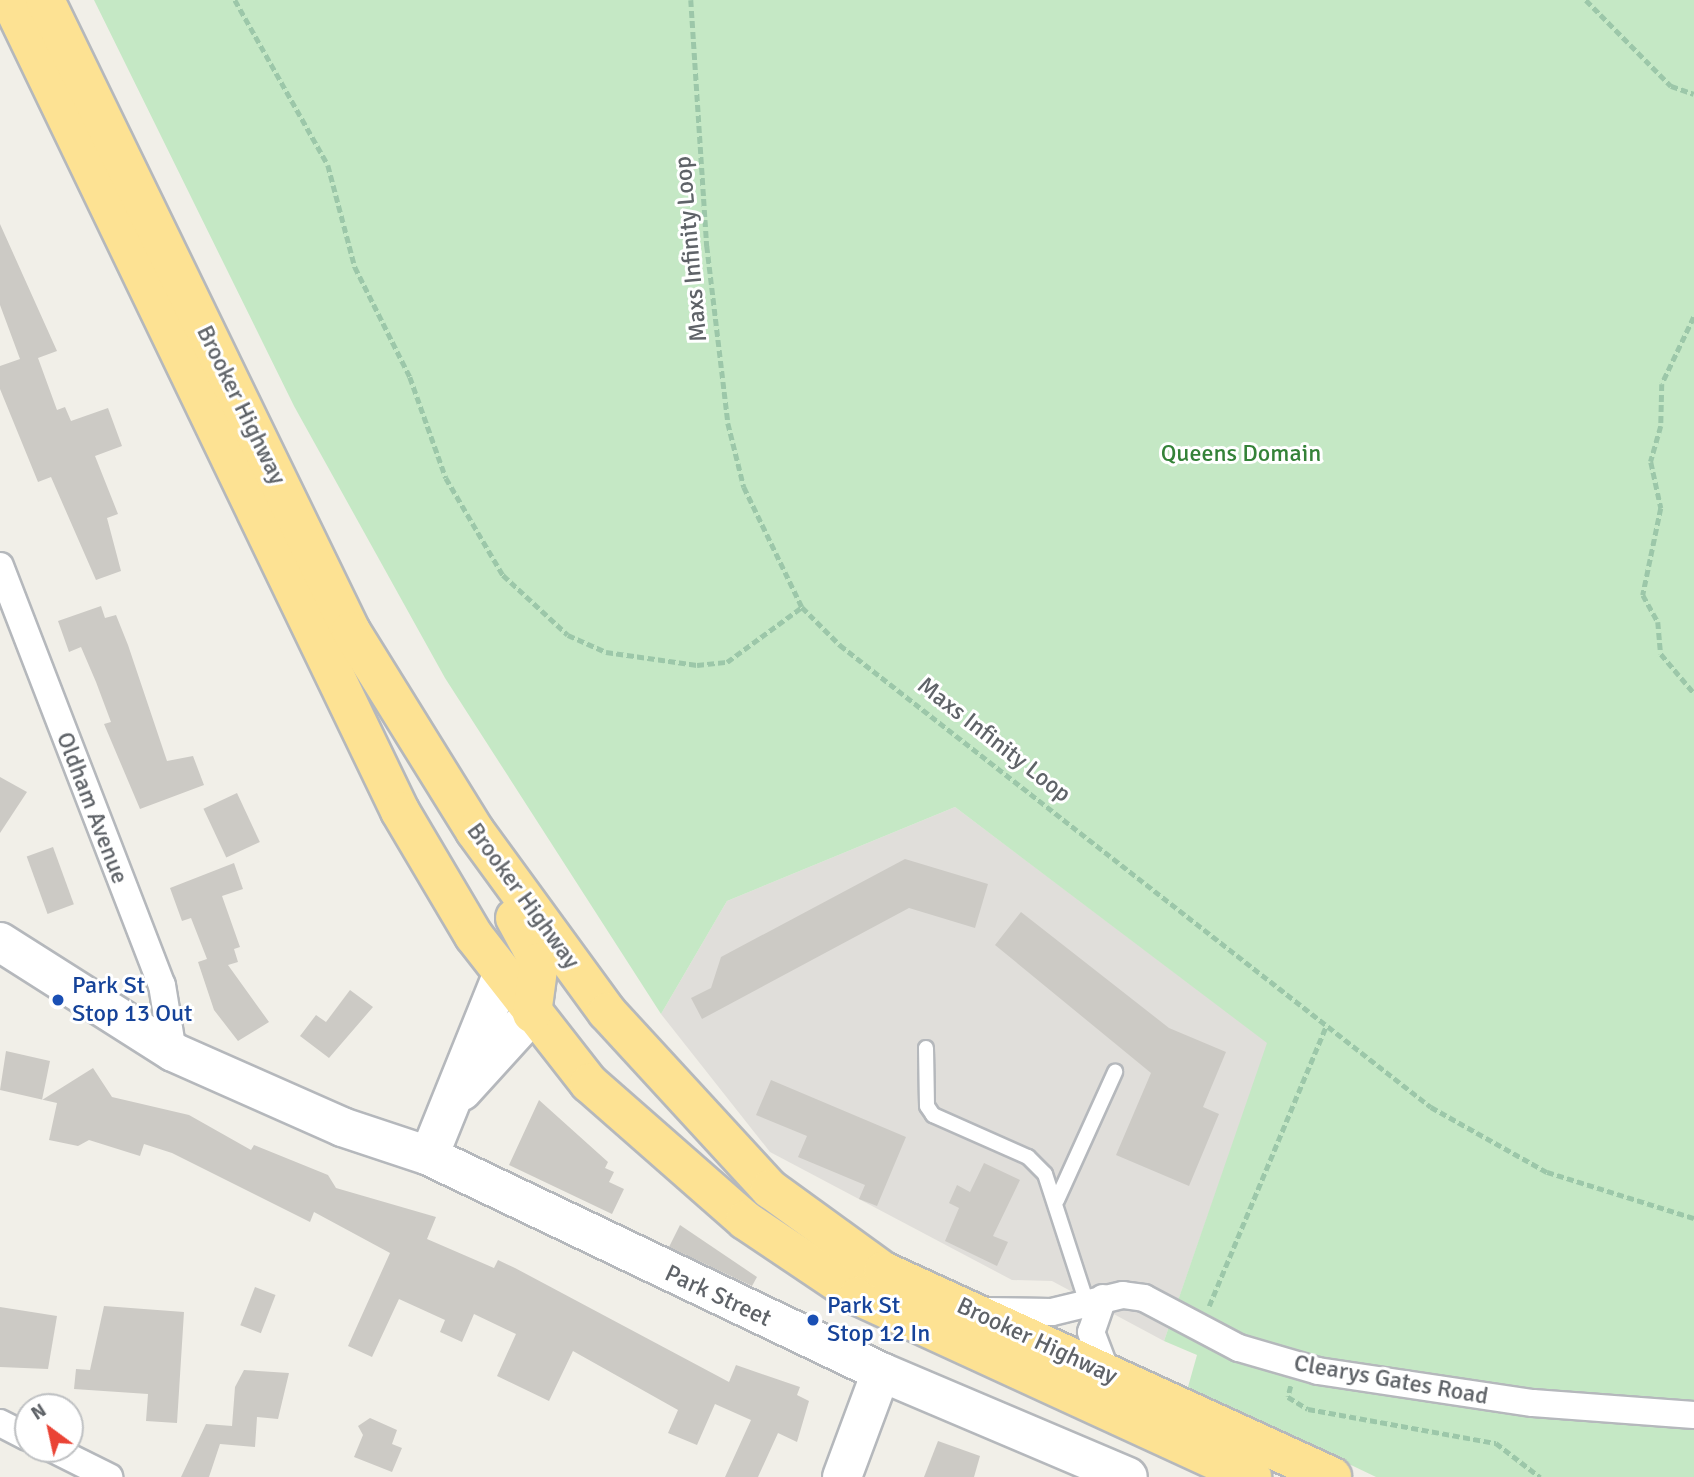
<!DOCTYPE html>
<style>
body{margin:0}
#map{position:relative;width:1694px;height:1477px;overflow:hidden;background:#f1efe8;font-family:Signika,sans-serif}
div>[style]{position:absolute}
.industrial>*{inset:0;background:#e0deda}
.green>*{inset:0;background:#c5e8c5}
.building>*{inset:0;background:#cccac5;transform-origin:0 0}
.path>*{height:4.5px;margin-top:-2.25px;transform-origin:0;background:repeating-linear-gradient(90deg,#9cc7a9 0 7px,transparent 0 10.5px)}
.roads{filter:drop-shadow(2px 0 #b5b8bc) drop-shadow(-2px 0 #b5b8bc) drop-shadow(0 2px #b5b8bc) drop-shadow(0 -2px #b5b8bc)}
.lane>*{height:14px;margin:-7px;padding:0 7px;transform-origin:7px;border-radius:7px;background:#fff}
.street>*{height:26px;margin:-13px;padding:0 13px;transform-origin:13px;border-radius:13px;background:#fff}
.secondary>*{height:38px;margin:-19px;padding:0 19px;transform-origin:19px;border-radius:19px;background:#fff}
.highway>*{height:38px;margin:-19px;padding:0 19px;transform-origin:19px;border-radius:19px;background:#fde293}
.dots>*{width:19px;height:19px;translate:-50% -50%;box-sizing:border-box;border:4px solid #fff;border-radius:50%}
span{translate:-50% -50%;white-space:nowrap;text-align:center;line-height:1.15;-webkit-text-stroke:6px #fff;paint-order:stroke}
.street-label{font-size:24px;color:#5f6368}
.park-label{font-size:24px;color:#348238}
.transit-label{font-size:24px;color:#164399}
.left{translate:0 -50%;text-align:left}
.north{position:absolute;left:14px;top:1393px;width:70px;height:70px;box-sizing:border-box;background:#fff;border:2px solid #bfc1c3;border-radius:50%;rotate:327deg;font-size:19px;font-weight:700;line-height:28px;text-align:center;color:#5f6368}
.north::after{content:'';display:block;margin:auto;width:24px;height:32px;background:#ea4335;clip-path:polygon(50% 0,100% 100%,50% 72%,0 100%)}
</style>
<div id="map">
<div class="industrial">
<i style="clip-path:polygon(955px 807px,1268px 1043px,1164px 1341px,1052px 1281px,1012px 1280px,770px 1152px,661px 1014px,727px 901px)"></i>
</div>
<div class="green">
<i style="clip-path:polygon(94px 0,1694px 0,1694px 1477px,1376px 1477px,1188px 1387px,1197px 1355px,1164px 1341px,1267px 1043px,955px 807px,727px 901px,661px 1014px,445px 678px,294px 406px)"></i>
</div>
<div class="building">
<i style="clip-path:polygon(0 224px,57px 351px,38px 358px,57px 410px,65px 407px,71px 421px,108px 408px,122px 446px,95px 456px,118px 514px,107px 518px,121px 571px,96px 580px,51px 477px,38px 482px,0 389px,0 366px,20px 359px,0 305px)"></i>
<i style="clip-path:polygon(101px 606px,105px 618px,116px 615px,128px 645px,167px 761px,193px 756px,204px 785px,140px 809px,104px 724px,111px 722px,96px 682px,81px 647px,69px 652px,58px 621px)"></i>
<i style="clip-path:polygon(0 777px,27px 792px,0 833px)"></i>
<i style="left:237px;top:793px;width:54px;height:37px;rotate:65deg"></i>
<i style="left:53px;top:847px;width:61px;height:28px;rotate:70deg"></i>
<i style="clip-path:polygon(905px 859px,988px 884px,975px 928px,909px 908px,702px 1019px,691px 998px,711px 988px,721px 957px)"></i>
<i style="clip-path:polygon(234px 863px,243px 889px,222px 896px,240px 947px,234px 949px,238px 962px,228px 965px,269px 1022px,238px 1041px,214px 1010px,198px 962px,207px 959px,191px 918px,182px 921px,170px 888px)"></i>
<i style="clip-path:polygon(1021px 912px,1169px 1028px,1226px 1052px,1203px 1107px,1219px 1114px,1189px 1186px,1116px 1155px,1151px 1073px,995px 945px)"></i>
<i style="clip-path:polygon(350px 990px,373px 1007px,329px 1058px,300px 1036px,316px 1015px,326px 1022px)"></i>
<i style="clip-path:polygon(6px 1051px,50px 1061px,42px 1100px,93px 1068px,112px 1097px,189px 1115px,251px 1150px,254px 1145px,328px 1175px,336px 1188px,436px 1217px,427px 1239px,494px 1268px,498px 1260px,515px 1268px,729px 1382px,736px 1365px,800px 1387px,797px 1395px,809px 1401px,797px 1442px,778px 1433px,758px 1477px,725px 1477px,751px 1420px,715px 1404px,697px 1445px,668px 1433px,678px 1410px,573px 1351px,549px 1401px,497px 1376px,516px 1334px,474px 1314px,462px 1342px,440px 1332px,445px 1320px,399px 1299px,372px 1357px,348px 1346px,390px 1253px,314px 1212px,310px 1222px,172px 1153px,144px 1144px,140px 1156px,89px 1140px,78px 1146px,49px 1140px,57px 1103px,0 1090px)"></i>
<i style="clip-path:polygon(771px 1080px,906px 1137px,877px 1206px,859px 1199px,865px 1185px,798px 1157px,807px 1136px,756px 1115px)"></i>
<i style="clip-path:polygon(539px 1100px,608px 1162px,605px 1168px,614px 1172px,609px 1182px,624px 1189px,612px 1214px,509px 1165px)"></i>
<i style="clip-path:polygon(984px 1163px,1020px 1180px,993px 1236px,1008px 1242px,997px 1266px,945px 1241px,959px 1208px,949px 1203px,957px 1185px,970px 1192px)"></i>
<i style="clip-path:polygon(680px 1225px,757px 1277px,752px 1286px,669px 1247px)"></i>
<i style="left:255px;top:1287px;width:22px;height:41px;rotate:21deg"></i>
<i style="clip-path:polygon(104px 1306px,184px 1312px,177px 1423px,146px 1421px,148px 1394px,74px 1389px,76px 1369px,90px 1370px)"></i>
<i style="clip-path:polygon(0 1307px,57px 1316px,48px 1369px,0 1367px)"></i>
<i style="clip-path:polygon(244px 1370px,289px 1373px,278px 1419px,257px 1417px,255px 1447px,220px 1444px,209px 1477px,181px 1477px,206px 1424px,232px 1426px,235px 1387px)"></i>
<i style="clip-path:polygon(370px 1418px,397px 1430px,392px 1444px,402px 1448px,392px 1472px,354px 1457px,363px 1435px,358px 1426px)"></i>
<i style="clip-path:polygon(938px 1441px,980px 1456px,974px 1477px,924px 1477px)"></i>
</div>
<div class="path">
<i style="left:235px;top:0;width:189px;rotate:60.6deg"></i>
<i style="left:328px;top:165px;width:106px;rotate:75.2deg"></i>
<i style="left:355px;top:267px;width:123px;rotate:63.4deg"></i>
<i style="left:410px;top:377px;width:107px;rotate:70.4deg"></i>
<i style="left:446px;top:478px;width:113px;rotate:59.6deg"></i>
<i style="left:503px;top:575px;width:88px;rotate:42.7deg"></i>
<i style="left:568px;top:635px;width:42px;rotate:24.1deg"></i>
<i style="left:606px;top:652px;width:92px;rotate:8.1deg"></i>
<i style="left:697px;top:665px;width:30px;rotate:-6deg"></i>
<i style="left:727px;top:662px;width:93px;rotate:-36.3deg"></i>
<i style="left:691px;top:0;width:247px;rotate:86.3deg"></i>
<i style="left:707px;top:246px;width:178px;rotate:83.2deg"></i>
<i style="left:728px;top:423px;width:66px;rotate:76deg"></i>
<i style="left:744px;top:487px;width:133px;rotate:64.2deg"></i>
<i style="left:802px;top:607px;width:54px;rotate:45deg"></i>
<i style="left:840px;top:645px;width:750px;rotate:38.02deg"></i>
<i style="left:1431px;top:1107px;width:133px;rotate:29.3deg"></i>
<i style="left:1547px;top:1172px;width:154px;rotate:17.4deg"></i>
<i style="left:1586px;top:0;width:121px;rotate:45.3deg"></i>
<i style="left:1671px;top:86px;width:24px;rotate:19deg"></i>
<i style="left:1694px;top:317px;width:74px;rotate:115.5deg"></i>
<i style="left:1662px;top:384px;width:42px;rotate:91.4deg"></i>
<i style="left:1661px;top:426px;width:37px;rotate:106deg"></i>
<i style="left:1651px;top:462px;width:47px;rotate:77.7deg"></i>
<i style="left:1661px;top:508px;width:89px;rotate:101.7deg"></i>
<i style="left:1643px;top:595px;width:31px;rotate:61deg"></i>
<i style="left:1658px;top:622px;width:32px;rotate:85deg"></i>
<i style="left:1661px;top:654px;width:51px;rotate:49.8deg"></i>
<i style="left:1209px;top:1306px;width:303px;rotate:-67.3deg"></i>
<i style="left:1291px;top:1386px;width:11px;rotate:105deg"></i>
<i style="left:1288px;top:1397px;width:23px;rotate:31deg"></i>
<i style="left:1308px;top:1409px;width:191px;rotate:10.3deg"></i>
<i style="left:1496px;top:1443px;width:56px;rotate:37.7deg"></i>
</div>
<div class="roads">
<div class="lane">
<i style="left:926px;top:1048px;width:58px;rotate:89deg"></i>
<i style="left:927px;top:1106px;width:11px;rotate:56deg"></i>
<i style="left:933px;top:1115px;width:104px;rotate:23.9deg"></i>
<i style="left:1028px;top:1157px;width:24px;rotate:45deg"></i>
<i style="left:1045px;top:1174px;width:136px;rotate:72deg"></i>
<i style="left:1057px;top:1200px;width:141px;rotate:-65.6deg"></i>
</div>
<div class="street">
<i style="left:0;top:566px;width:449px;rotate:68.9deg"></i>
<i style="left:162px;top:985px;width:68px;rotate:80.7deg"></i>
<i style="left:1103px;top:1298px;width:36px;rotate:109deg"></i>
<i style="left:1091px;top:1332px;width:45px;rotate:69.1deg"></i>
<i style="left:986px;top:1311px;width:66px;rotate:0.9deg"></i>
<i style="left:1052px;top:1312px;width:73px;rotate:-13.5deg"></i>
<i style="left:1123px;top:1295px;width:21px;rotate:8deg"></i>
<i style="left:1144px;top:1298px;width:107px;rotate:27.8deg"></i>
<i style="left:1239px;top:1348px;width:82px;rotate:16.2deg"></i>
<i style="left:1318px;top:1371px;width:217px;rotate:8.5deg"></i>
<i style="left:1533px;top:1403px;width:161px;rotate:4.3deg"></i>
<i style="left:0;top:1423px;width:31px;rotate:27deg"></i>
<i style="left:53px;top:1449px;width:63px;rotate:26.6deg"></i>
</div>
<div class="secondary">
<i style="left:0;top:942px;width:205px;rotate:32.4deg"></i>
<i style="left:173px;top:1052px;width:185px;rotate:23.9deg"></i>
<i style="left:342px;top:1127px;width:92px;rotate:18.4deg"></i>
<i style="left:429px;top:1156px;width:501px;rotate:25.54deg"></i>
<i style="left:881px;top:1372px;width:268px;rotate:23deg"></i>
<i style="left:462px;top:1091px;width:104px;rotate:-47.7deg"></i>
<i style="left:429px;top:1156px;width:195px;rotate:-68deg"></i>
<i style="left:842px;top:1477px;width:112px;rotate:-69.6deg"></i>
</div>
<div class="highway">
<i style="left:10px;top:0;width:900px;rotate:64.32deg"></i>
<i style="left:400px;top:811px;width:145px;rotate:59.4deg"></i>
<i style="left:474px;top:936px;width:187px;rotate:52deg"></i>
<i style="left:589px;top:1083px;width:208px;rotate:41.3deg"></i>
<i style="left:745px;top:1220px;width:136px;rotate:33.9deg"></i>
<i style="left:858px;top:1296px;width:434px;rotate:24.7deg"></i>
<i style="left:45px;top:0;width:701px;rotate:64.13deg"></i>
<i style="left:351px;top:631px;width:235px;rotate:58.2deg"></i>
<i style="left:475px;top:831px;width:224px;rotate:53.9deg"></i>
<i style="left:607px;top:1012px;width:241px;rotate:47.4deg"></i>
<i style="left:770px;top:1189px;width:140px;rotate:36deg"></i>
<i style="left:883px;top:1271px;width:494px;rotate:24.6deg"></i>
<i style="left:515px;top:918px;width:50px;rotate:61.4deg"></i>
<i style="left:539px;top:962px;width:52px;rotate:97.7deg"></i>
</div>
</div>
<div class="dots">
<i style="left:58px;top:1000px;background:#1a4fb4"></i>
<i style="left:813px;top:1320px;background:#1a4fb4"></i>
</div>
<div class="street-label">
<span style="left:691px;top:249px;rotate:-95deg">Maxs Infinity Loop</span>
<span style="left:241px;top:405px;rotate:64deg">Brooker Highway</span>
<span style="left:994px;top:740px;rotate:38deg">Maxs Infinity Loop</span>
<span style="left:92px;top:808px;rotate:69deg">Oldham Avenue</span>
<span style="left:523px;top:896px;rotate:54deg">Brooker Highway</span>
<span style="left:718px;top:1296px;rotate:25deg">Park Street</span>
<span style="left:1037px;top:1341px;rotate:25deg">Brooker Highway</span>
<span style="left:1391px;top:1380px;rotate:10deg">Clearys Gates Road</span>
</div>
<div class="park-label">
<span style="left:1241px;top:454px">Queens Domain</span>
</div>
<div class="transit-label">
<span class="left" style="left:72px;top:1000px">Park St<br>Stop 13 Out</span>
<span class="left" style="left:827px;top:1320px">Park St<br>Stop 12 In</span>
</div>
<div class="north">N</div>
</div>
